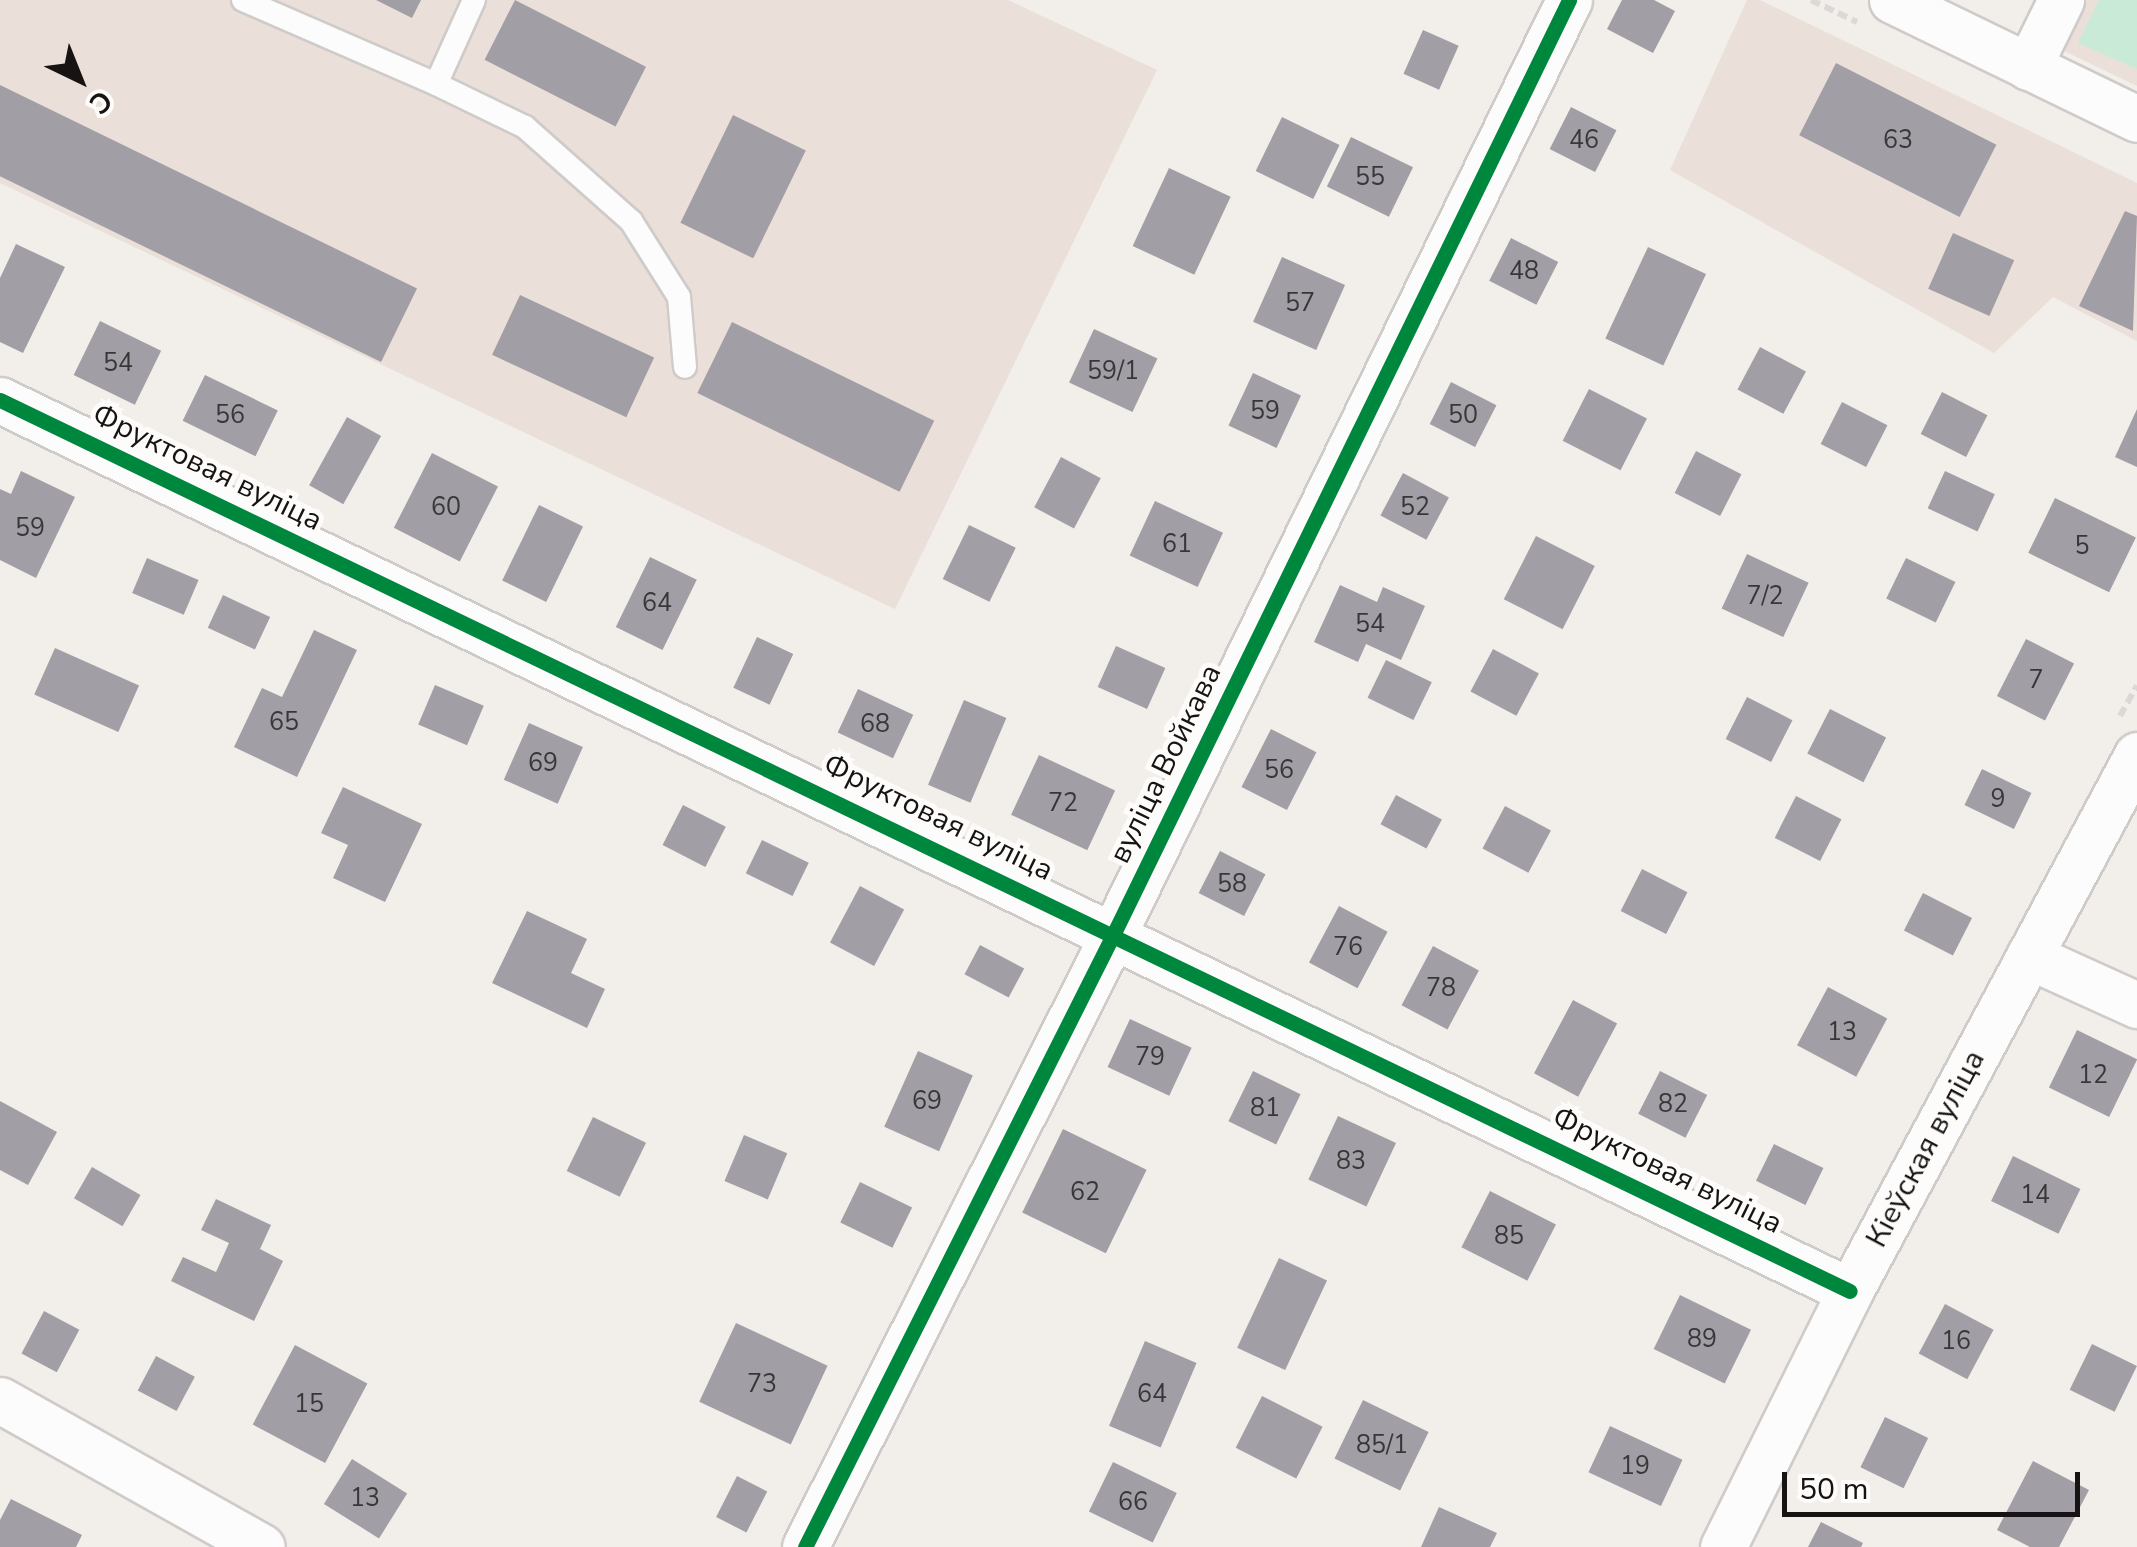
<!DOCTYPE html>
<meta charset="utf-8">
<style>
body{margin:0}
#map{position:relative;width:2137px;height:1547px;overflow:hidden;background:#f2eeea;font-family:"Nunito Sans",sans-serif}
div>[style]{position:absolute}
.built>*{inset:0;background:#eadfd9}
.green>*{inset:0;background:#caead8}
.building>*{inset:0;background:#a29ea6;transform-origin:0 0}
.path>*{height:6px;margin-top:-3px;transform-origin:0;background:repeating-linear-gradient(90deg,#dad9d8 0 10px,transparent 0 15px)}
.roads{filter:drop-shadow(2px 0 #cfcbc9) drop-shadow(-2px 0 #cfcbc9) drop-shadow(0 2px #cfcbc9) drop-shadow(0 -2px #cfcbc9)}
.lane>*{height:22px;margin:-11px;padding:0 11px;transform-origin:11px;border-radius:11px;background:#fdfcfc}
.street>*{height:45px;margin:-22.5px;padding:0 22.5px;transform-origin:22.5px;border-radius:22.5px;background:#fdfcfc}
.cycleway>*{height:15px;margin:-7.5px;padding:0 7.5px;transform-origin:7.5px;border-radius:7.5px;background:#00873e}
span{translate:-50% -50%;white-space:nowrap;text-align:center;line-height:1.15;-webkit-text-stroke:10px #fefcfa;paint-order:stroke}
.number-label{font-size:25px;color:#3a3637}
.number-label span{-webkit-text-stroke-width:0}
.street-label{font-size:30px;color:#171312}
.north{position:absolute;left:30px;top:30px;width:100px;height:100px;-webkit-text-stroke:8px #fefcfa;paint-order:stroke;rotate:137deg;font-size:28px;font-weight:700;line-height:40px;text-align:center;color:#171312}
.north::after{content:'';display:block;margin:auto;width:35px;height:45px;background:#171312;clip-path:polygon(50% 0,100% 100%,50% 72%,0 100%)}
.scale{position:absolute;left:1782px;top:1472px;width:298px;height:45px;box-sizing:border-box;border:5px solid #171312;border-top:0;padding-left:12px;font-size:30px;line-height:35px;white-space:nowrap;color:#171312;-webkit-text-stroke:8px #fefcfa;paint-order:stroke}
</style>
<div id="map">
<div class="built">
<i style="clip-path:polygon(0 0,1008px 0,1157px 70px,895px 609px,0 183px)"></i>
<i style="clip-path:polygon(1747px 0,1760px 0,2137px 183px,2137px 341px,2053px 297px,1994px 353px,1670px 170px)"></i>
<i style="clip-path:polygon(2084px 0,2137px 0,2137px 86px,2060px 49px)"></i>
</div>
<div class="green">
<i style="clip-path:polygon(2099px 0,2137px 0,2137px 69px,2078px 43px)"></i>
</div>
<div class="building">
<i style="clip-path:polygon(376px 0,421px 0,412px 18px)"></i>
<i style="left:515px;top:0;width:147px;height:67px;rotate:27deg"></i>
<i style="clip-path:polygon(1622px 0,1654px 0,1675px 11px,1653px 53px,1607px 29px)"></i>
<i style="left:1423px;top:30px;width:39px;height:48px;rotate:24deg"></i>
<i style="left:1836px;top:63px;width:180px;height:81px;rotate:27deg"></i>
<i style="left:0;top:85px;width:464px;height:82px;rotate:26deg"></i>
<i style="left:1571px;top:107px;width:51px;height:47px;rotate:27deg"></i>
<i style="left:733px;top:115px;width:81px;height:120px;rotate:26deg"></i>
<i style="left:1282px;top:117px;width:64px;height:60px;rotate:26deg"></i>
<i style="left:1351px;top:137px;width:69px;height:55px;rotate:26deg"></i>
<i style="left:1169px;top:168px;width:68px;height:86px;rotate:25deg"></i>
<i style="clip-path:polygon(2125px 211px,2137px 216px,2133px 331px,2079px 306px)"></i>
<i style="left:1953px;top:233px;width:67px;height:61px;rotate:24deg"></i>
<i style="left:1511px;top:238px;width:53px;height:48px;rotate:27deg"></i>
<i style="clip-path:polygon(16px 244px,65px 267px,23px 353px,0 342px,0 278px)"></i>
<i style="left:1648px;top:247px;width:64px;height:101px;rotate:25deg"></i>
<i style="left:1282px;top:257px;width:69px;height:71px;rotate:24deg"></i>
<i style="left:520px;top:295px;width:148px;height:66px;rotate:25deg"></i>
<i style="left:100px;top:321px;width:68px;height:60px;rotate:26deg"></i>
<i style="left:732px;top:322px;width:225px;height:79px;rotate:26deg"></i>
<i style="left:1094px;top:329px;width:70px;height:59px;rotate:25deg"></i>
<i style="left:1760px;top:347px;width:52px;height:48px;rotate:28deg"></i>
<i style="left:1253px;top:373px;width:53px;height:58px;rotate:25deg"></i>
<i style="left:205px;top:375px;width:81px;height:51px;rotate:26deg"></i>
<i style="left:1451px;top:382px;width:51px;height:47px;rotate:27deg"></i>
<i style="left:1589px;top:389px;width:65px;height:58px;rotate:27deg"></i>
<i style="left:1942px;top:392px;width:51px;height:47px;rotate:27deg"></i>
<i style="left:1842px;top:402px;width:51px;height:47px;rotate:27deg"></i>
<i style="clip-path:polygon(2137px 409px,2137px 467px,2115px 457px)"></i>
<i style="left:347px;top:417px;width:39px;height:78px;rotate:29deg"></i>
<i style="left:1696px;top:451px;width:51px;height:47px;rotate:27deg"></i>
<i style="left:432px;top:453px;width:74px;height:84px;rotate:27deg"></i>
<i style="left:1061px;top:457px;width:45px;height:57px;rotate:28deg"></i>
<i style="clip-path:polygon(21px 471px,75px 497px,36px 578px,0 560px,0 489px,11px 494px)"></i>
<i style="left:1945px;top:471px;width:55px;height:41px;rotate:25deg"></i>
<i style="left:1403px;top:473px;width:52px;height:48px;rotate:28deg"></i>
<i style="left:2055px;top:498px;width:90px;height:61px;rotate:26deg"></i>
<i style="left:1155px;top:501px;width:75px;height:60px;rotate:25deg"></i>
<i style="left:539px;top:505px;width:49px;height:84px;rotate:26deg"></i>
<i style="left:969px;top:525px;width:52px;height:60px;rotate:26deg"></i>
<i style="left:1536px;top:536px;width:66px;height:71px;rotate:27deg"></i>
<i style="left:1747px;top:554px;width:68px;height:60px;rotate:25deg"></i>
<i style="left:650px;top:557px;width:52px;height:78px;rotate:26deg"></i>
<i style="left:147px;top:558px;width:56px;height:38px;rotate:23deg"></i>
<i style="left:1906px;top:558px;width:55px;height:45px;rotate:26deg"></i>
<i style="clip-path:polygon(1340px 585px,1377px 602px,1383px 587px,1425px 606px,1401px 660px,1366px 644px,1358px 662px,1314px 642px)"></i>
<i style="left:223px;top:595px;width:52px;height:36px;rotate:25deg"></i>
<i style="clip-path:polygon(314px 630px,357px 650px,297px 777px,234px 747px,262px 688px,282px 697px)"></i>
<i style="left:757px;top:637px;width:40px;height:56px;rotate:25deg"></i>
<i style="left:2026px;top:639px;width:54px;height:64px;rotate:27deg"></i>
<i style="left:1116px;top:646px;width:54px;height:45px;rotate:24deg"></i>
<i style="left:55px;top:648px;width:92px;height:51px;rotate:24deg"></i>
<i style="left:1493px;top:649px;width:52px;height:48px;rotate:28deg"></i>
<i style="left:1386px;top:660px;width:51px;height:42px;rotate:26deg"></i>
<i style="left:435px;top:685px;width:53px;height:43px;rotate:23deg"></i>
<i style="left:858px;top:689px;width:61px;height:48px;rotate:25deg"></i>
<i style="left:1747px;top:697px;width:51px;height:47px;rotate:27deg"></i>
<i style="left:964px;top:700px;width:46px;height:92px;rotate:23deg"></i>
<i style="left:1830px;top:709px;width:63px;height:50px;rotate:27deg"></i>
<i style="left:529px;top:723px;width:59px;height:62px;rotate:24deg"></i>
<i style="left:1271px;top:729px;width:51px;height:65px;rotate:27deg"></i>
<i style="left:1039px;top:755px;width:84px;height:66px;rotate:25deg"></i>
<i style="left:1982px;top:769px;width:55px;height:40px;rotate:26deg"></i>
<i style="clip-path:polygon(343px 787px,422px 824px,385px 902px,333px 878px,348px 845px,321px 833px)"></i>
<i style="left:1396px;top:795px;width:52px;height:33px;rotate:28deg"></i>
<i style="left:1796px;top:796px;width:51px;height:47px;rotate:27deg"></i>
<i style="left:683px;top:805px;width:48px;height:45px;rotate:27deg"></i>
<i style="left:1505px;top:806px;width:52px;height:48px;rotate:28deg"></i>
<i style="left:762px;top:840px;width:52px;height:37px;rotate:26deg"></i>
<i style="left:1220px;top:851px;width:51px;height:47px;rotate:27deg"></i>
<i style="left:1642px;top:869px;width:51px;height:47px;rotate:27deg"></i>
<i style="left:860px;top:886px;width:50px;height:64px;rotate:28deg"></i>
<i style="left:1923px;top:893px;width:55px;height:42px;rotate:27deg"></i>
<i style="left:1339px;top:906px;width:55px;height:64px;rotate:28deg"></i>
<i style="clip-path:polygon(527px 911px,587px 939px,571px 973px,605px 989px,587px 1028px,492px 983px)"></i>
<i style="left:980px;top:945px;width:50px;height:33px;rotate:28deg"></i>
<i style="left:1433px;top:946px;width:52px;height:67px;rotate:28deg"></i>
<i style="left:1828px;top:987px;width:67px;height:66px;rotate:28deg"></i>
<i style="left:1573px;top:1000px;width:50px;height:83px;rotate:28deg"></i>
<i style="left:1130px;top:1019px;width:68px;height:53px;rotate:25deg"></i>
<i style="left:2077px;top:1030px;width:67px;height:64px;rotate:26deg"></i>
<i style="left:918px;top:1051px;width:60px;height:83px;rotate:24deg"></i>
<i style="left:1253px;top:1071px;width:53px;height:56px;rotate:26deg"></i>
<i style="left:1660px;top:1071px;width:53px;height:48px;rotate:27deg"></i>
<i style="clip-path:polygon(0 1101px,57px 1132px,28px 1185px,0 1170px)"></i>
<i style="left:1338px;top:1116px;width:64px;height:70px;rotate:25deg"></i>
<i style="left:593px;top:1117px;width:59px;height:60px;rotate:26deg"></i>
<i style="left:1063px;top:1129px;width:93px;height:93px;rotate:26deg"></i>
<i style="left:744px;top:1135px;width:47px;height:50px;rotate:23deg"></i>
<i style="left:1774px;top:1144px;width:55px;height:41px;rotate:26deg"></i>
<i style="left:2013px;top:1156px;width:75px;height:50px;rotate:26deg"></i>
<i style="left:92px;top:1167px;width:56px;height:36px;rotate:30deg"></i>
<i style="left:860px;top:1182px;width:58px;height:45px;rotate:26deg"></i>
<i style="left:1490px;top:1191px;width:74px;height:63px;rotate:27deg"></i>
<i style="clip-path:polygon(216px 1199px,271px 1225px,260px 1249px,283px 1261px,254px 1321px,171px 1281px,183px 1257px,216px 1272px,229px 1243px,201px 1230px)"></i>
<i style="left:1279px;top:1258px;width:53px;height:99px;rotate:25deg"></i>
<i style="left:1680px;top:1295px;width:79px;height:60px;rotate:26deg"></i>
<i style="left:1945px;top:1304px;width:55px;height:56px;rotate:28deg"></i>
<i style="left:44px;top:1311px;width:40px;height:48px;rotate:28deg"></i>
<i style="left:736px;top:1323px;width:101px;height:87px;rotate:25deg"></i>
<i style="left:1145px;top:1341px;width:56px;height:92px;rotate:23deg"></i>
<i style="left:2092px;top:1344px;width:50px;height:51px;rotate:26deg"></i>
<i style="left:295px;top:1345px;width:82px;height:90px;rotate:28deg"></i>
<i style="left:156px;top:1356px;width:44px;height:39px;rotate:28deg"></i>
<i style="left:1262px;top:1396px;width:68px;height:58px;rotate:27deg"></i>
<i style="left:1363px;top:1400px;width:73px;height:65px;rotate:26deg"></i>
<i style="left:1885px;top:1417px;width:48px;height:56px;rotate:26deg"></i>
<i style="left:1610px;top:1426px;width:80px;height:51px;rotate:25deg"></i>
<i style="left:352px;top:1459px;width:65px;height:53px;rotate:32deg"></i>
<i style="clip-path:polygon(2033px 1461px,2089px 1490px,2059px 1547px,2030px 1547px,1997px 1530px)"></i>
<i style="left:1113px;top:1462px;width:71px;height:55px;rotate:26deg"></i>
<i style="left:737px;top:1476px;width:34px;height:46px;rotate:27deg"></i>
<i style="clip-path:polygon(11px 1499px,82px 1535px,76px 1547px,0 1547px,0 1520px)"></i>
<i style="clip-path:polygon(1439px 1507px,1497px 1533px,1490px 1547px,1421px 1547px)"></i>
<i style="clip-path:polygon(1821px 1522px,1863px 1543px,1861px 1547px,1808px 1547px)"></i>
</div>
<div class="path">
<i style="left:1811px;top:0;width:51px;rotate:25.6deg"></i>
<i style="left:2120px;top:716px;width:35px;rotate:-61deg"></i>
</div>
<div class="roads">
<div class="lane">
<i style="left:243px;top:0;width:210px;rotate:23.5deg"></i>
<i style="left:474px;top:0;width:92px;rotate:114.3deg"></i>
<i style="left:436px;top:84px;width:99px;rotate:25.8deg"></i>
<i style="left:525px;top:127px;width:142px;rotate:41.6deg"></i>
<i style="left:631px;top:221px;width:90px;rotate:57.7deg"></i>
<i style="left:679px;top:297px;width:70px;rotate:85.1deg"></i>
</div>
<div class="street">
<i style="left:1892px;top:0;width:272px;rotate:25.9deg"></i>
<i style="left:2028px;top:67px;width:75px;rotate:-63.8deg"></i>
<i style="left:0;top:400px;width:2053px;rotate:25.72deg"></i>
<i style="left:2029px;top:956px;width:119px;rotate:24.4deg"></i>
<i style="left:0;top:1400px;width:300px;rotate:29.3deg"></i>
<i style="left:805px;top:1547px;width:687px;rotate:-63.29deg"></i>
<i style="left:1114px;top:933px;width:1038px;rotate:-64deg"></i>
<i style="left:1723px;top:1547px;width:286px;rotate:-63.6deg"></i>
<i style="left:1850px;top:1291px;width:608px;rotate:-61.83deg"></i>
</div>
</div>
<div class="cycleway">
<i style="left:0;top:400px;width:2053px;rotate:25.72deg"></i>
<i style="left:805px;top:1547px;width:687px;rotate:-63.29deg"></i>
<i style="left:1114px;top:933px;width:1038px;rotate:-64deg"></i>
</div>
<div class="number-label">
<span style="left:1584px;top:140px">46</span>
<span style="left:1898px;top:140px">63</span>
<span style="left:1370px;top:177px">55</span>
<span style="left:1524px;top:271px">48</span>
<span style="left:1300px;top:303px">57</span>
<span style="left:118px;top:363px">54</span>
<span style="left:1113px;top:371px">59/1</span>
<span style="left:1265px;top:411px">59</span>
<span style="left:230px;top:415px">56</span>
<span style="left:1463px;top:415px">50</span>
<span style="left:446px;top:507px">60</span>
<span style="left:1415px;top:507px">52</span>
<span style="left:30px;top:528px">59</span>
<span style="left:1177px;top:544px">61</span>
<span style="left:2082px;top:546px">5</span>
<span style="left:1765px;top:596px">7/2</span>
<span style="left:657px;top:603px">64</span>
<span style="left:1370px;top:624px">54</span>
<span style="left:2036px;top:680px">7</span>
<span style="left:284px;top:722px">65</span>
<span style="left:875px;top:724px">68</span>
<span style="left:543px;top:763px">69</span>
<span style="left:1279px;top:770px">56</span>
<span style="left:1998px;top:799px">9</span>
<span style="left:1063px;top:803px">72</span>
<span style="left:1232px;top:884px">58</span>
<span style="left:1348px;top:947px">76</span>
<span style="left:1441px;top:988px">78</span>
<span style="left:1842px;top:1032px">13</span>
<span style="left:1150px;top:1057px">79</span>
<span style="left:2093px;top:1075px">12</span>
<span style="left:927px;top:1101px">69</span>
<span style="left:1673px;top:1104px">82</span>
<span style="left:1265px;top:1108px">81</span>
<span style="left:1351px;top:1161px">83</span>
<span style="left:1085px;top:1192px">62</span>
<span style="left:2035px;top:1195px">14</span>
<span style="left:1509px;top:1236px">85</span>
<span style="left:1702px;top:1339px">89</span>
<span style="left:1956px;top:1341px">16</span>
<span style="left:762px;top:1384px">73</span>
<span style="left:1152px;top:1394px">64</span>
<span style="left:309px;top:1404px">15</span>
<span style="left:1382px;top:1445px">85/1</span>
<span style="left:1635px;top:1466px">19</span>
<span style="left:365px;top:1498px">13</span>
<span style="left:1133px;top:1502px">66</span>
</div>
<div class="street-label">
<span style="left:207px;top:468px;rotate:26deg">Фруктовая вуліца</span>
<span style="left:1166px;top:764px;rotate:-64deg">вуліца Войкава</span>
<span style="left:938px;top:818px;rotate:26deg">Фруктовая вуліца</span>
<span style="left:1926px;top:1149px;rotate:-62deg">Кіеўская вуліца</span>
<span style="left:1667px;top:1171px;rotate:26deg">Фруктовая вуліца</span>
</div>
<div class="north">С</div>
<div class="scale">50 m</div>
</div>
